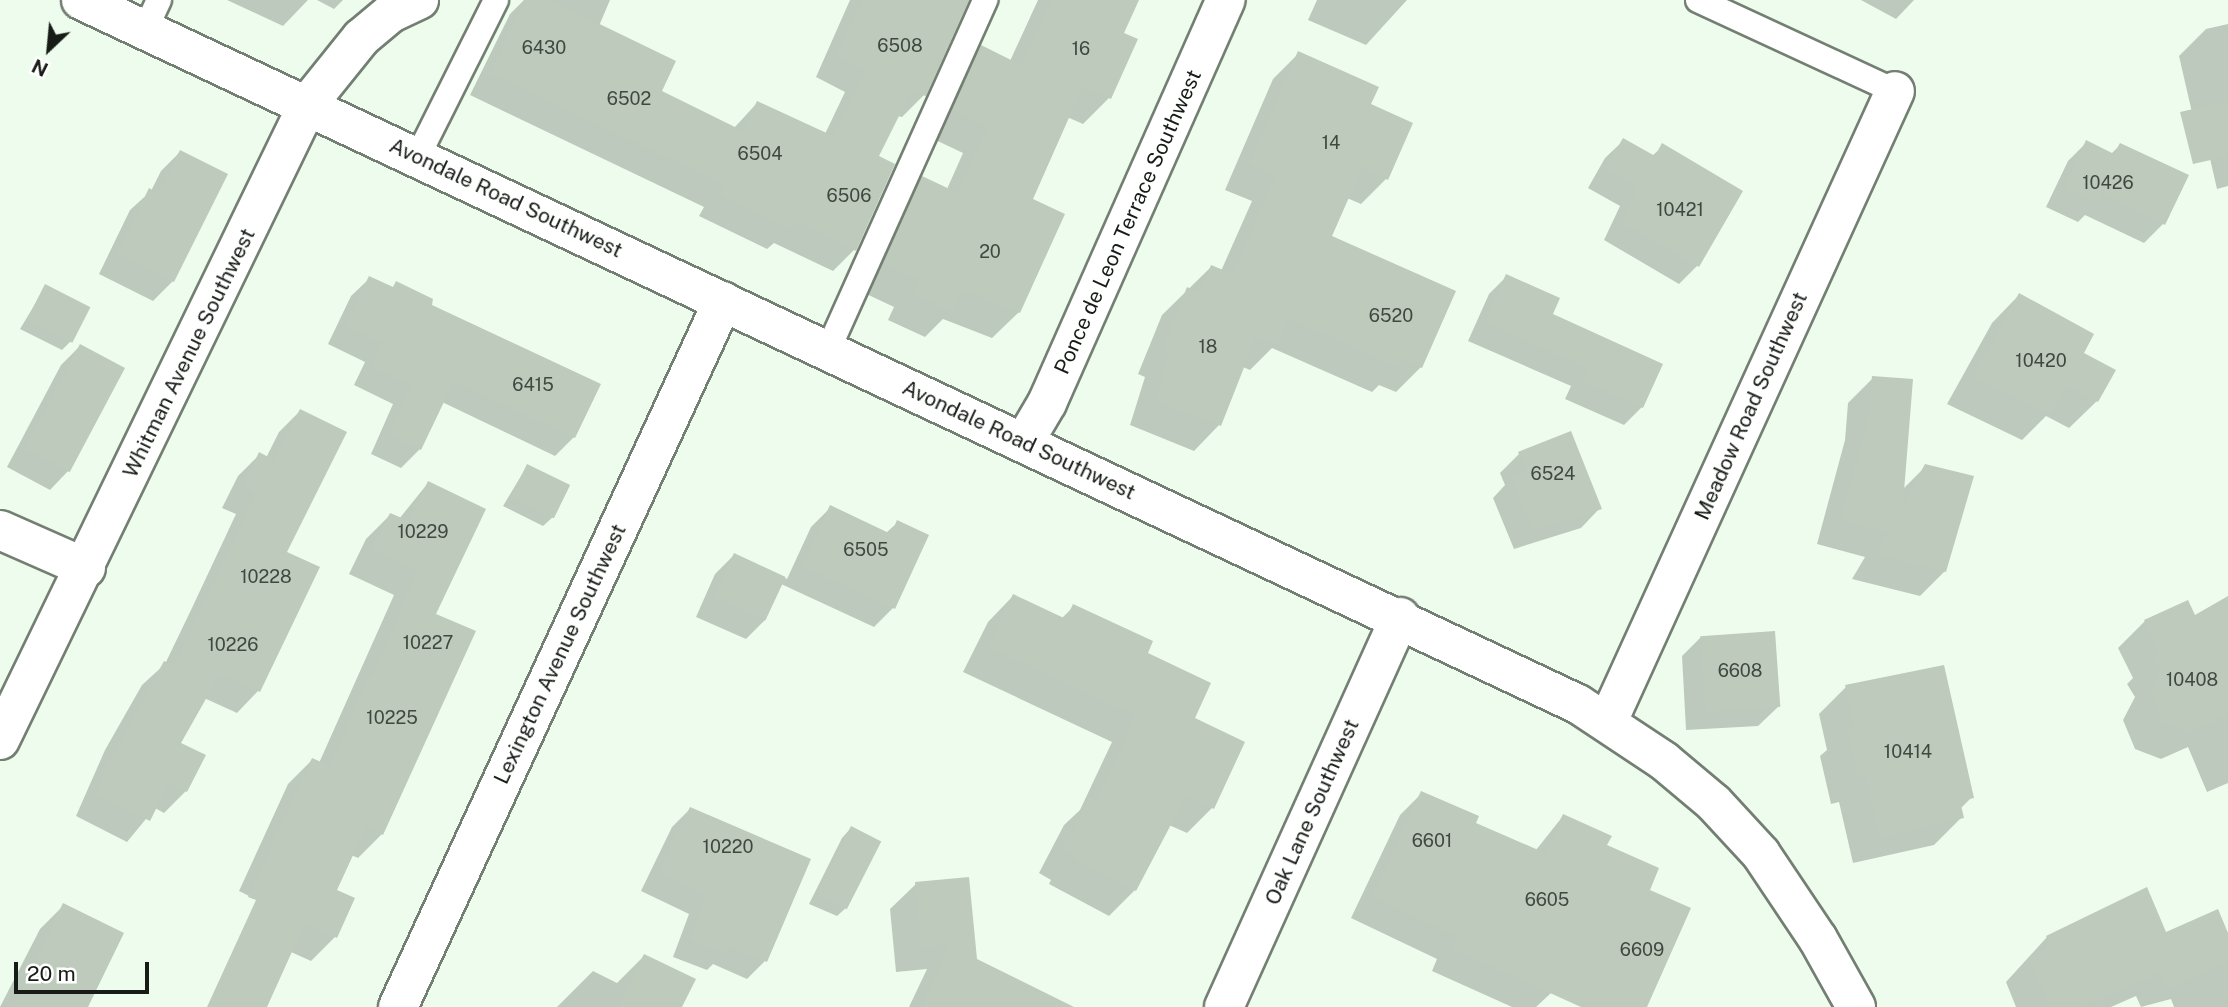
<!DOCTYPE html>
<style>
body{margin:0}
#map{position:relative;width:2228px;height:1007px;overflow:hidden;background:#eefced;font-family:"Public Sans",sans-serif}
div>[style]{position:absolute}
.shadow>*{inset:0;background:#0003}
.building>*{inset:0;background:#bdcabc;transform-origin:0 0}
.roads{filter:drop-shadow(2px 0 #737f72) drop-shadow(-2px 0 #737f72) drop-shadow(0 2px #737f72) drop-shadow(0 -2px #737f72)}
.lane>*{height:24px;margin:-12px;padding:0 12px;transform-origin:12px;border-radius:12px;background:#fff}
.street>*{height:38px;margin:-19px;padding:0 19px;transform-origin:19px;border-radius:19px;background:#fff}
.secondary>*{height:38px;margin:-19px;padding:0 19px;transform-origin:19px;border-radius:19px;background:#fff}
span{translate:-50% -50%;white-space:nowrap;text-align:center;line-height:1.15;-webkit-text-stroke:7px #fff;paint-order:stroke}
.number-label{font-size:18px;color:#404840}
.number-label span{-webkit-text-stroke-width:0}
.street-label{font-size:21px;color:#171c17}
.north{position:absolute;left:14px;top:14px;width:70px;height:70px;-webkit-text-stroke:5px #fff;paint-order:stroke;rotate:206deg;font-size:19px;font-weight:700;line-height:28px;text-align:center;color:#171c17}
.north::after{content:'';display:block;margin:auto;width:24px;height:32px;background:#171c17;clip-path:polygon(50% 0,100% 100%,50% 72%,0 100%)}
.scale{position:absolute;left:14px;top:962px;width:135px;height:32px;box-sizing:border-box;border:4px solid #171c17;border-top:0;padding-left:9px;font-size:21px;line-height:24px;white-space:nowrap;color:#171c17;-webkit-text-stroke:5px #fff;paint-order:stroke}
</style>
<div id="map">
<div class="shadow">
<i style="clip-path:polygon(227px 0,308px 0,283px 26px)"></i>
<i style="clip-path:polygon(317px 0,343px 0,334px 9px)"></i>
<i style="clip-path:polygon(524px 0,610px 0,599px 26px,660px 92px,734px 128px,757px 103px,825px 134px,845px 92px,816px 77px,850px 0,969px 0,924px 95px,902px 117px,897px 116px,877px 157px,855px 249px,833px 271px,774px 243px,767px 249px,699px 216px,704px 207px,470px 95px,510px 14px)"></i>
<i style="clip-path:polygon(1038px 0,1137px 0,1122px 34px,1109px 98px,1083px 124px,1067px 117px,1030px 200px,1019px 312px,992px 338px,943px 319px,925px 337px,888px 320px,894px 307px,858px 290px,896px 205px,923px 178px,947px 189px,963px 153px,927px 136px,955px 74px,981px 47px,1010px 61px)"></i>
<i style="clip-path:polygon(1317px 0,1407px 0,1366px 45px,1308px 20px)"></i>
<i style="clip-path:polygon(1861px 0,1914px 0,1896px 19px)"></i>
<i style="clip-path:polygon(2228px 24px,2228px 186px,2217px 189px,2202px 124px,2196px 130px,2179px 56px,2206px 29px)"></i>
<i style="clip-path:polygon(1299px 53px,1369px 105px,1386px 179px,1361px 204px,1347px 198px,1330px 237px,1421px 367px,1396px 392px,1379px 385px,1372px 392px,1272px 348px,1250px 370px,1243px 367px,1219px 425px,1194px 451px,1130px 425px,1145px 377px,1138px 374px,1162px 315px,1211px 267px,1221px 271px,1252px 201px,1225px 190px,1273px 79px)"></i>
<i style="clip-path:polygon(1624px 140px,1652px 156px,1663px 146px,1741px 192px,1697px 266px,1679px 284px,1604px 240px,1620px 206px,1588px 188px,1605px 158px)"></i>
<i style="clip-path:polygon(2087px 142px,2111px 154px,2120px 145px,2163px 224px,2144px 243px,2085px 215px,2078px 222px,2046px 207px,2068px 161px)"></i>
<i style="clip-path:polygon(180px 152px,226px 174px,173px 281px,153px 301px,99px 274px,130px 210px,151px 191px,161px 171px)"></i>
<i style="clip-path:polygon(1507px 276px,1642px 407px,1624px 425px,1565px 399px,1571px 386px,1468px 341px,1489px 294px)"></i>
<i style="clip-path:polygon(370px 278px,392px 288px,397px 283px,430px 306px,574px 437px,555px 456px,442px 402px,420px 449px,401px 468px,371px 454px,393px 404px,354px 385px,365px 362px,328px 344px,351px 296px)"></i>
<i style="clip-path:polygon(46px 286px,71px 341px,62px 350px,20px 329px)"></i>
<i style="clip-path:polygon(2019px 295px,2082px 353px,2097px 401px,2069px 428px,2046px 416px,2022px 440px,1947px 404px,1992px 323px)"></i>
<i style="clip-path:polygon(80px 346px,69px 470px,50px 490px,7px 467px,61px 365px)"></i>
<i style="clip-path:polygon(1873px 378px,1903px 489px,1926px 466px,1945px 571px,1920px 596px,1852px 579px,1865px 557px,1817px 544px,1845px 440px,1848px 403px)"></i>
<i style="clip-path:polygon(300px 411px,285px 552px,318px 568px,258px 691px,237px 713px,204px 698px,179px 743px,186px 791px,164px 813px,155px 808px,127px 842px,76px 816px,105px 750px,142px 685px,165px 664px,191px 610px,236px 514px,222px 508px,238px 476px,259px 455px,266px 458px,279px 432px)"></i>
<i style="clip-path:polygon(1519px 454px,1600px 508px,1581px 528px,1514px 549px,1493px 498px,1505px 485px,1500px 473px)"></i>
<i style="clip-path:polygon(527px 466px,553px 517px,543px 526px,503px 506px)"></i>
<i style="clip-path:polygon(428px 483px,434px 615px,382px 834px,358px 858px,351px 855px,335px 891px,335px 937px,311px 961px,291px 952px,265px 1007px,208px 1007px,257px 900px,239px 891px,288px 784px,312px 760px,319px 763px,394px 595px,349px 574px,366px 539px,390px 515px,399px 519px)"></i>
<i style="clip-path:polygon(830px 508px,886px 533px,898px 522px,893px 608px,874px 627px,781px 584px,765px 620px,746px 639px,696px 617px,715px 574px,734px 555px,787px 579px,811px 527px)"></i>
<i style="clip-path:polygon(1013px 596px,1061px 619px,1074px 606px,1145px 654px,1192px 719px,1212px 808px,1187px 833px,1169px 825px,1135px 890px,1109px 916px,1049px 884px,1051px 880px,1039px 873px,1064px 825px,1080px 810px,1112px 742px,963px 672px,988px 622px)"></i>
<i style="clip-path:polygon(2228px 613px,2228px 783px,2207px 792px,2188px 747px,2161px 759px,2135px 749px,2123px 720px,2135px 697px,2127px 684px,2133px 678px,2118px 648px,2145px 621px)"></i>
<i style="clip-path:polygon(1701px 637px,1778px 707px,1758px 726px,1686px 730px,1682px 656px)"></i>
<i style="clip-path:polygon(1846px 687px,1972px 797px,1960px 809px,1962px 817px,1934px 845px,1853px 863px,1839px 802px,1831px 804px,1820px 756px,1827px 750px,1819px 714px)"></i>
<i style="clip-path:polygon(1422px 793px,1473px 824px,1536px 850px,1563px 816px,1605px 846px,1648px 891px,1639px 1007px,1601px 1007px,1551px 993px,1536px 1007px,1512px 1007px,1432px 971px,1437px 959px,1351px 918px,1400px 815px)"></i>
<i style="clip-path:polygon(690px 809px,765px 961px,747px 979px,713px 964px,707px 970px,673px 957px,689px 914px,641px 891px,672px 827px)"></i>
<i style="clip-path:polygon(851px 828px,847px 907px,837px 916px,809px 904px,842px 838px)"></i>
<i style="clip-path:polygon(916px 884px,975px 960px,1047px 1007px,909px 1007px,927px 969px,896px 972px,890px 909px)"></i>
<i style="clip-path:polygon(64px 905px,86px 1007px,0 1007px,40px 929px)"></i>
<i style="clip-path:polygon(2165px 934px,2228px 937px,2228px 1007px,2174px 1007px,2171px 999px,2141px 1007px,2136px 996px,2111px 1007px,2016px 1007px,2006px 982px,2047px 937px)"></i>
<i style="clip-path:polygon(644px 956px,680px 1007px,557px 1007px,593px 971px,617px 983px)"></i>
</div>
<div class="building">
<i style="clip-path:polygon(526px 0,550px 0,676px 61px,662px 91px,743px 131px,757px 101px,833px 136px,866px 70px,836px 55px,863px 0,969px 0,926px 96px,911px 92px,879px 156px,895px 164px,856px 251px,794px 221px,790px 229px,720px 195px,724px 185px,490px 73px)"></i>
<i style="clip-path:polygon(1052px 0,1139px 0,1124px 33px,1138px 39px,1111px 99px,1083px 86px,1033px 199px,1065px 214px,1020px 313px,963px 291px,953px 312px,913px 293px,919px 280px,883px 263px,922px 176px,958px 193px,988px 127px,952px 109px,981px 45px,1021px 65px)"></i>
<i style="clip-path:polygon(1298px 51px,1379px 87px,1371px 104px,1413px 123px,1388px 180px,1362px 168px,1332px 236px,1456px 291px,1422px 368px,1403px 359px,1399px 367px,1288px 318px,1277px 345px,1256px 337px,1221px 426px,1155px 400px,1170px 351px,1162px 349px,1187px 287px,1200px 293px,1211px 265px,1233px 274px,1276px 175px,1249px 164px)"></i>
<i style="clip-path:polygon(2228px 101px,2228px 156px,2193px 164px,2180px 112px)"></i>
<i style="clip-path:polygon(1623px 138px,1655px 156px,1662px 143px,1743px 191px,1699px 267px,1621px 222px,1637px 187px,1605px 169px)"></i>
<i style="clip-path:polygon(2086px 140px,2114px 154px,2120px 143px,2189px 175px,2165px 225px,2102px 195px,2098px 204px,2064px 188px)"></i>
<i style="clip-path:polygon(180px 150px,228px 174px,174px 282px,117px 254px,149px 188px,158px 193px)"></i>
<i style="clip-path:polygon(1506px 274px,1560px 298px,1553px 314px,1663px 364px,1643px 408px,1582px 381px,1588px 368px,1485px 322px)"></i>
<i style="clip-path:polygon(369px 276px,393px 287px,396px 281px,433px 299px,432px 305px,601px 384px,575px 438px,454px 381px,421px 450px,389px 435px,411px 385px,371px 366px,382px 343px,345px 325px)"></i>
<i style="left:45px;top:284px;width:51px;height:40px;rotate:27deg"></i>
<i style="clip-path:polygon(2019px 293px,2094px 334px,2084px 353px,2116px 370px,2098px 402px,2067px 385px,2051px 414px,1973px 377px)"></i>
<i style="left:80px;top:344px;width:51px;height:118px;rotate:28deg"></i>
<i style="clip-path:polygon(1872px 376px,1913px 379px,1903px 504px,1925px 464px,1974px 476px,1946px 572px,1876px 554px,1888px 532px,1841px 520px,1869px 413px)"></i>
<i style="clip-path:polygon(300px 409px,347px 432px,287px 552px,320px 567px,260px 692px,220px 674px,181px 743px,206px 755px,187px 792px,169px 783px,150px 821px,96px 795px,105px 769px,164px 661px,174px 666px,256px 493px,243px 486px,259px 452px,274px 460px)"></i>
<i style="clip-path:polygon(1571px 431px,1602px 509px,1533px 531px,1511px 477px,1526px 471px,1518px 452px)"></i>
<i style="left:527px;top:464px;width:48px;height:37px;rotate:26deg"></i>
<i style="clip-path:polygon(428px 481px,486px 509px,436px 614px,476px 631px,383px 835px,366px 827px,337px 890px,355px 898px,337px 938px,305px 923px,267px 1007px,207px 1007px,256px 900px,248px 897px,312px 758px,330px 766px,369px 676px,372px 678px,417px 571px,372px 549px,390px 513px,409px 521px)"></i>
<i style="clip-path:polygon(830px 505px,891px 534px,897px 520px,929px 535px,895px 609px,802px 566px)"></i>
<i style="left:734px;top:553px;width:57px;height:48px;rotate:25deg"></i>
<i style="clip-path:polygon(1013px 594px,1066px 619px,1073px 604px,1153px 641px,1148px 653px,1211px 683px,1195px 718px,1245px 742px,1214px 809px,1186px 796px,1136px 891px,1073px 858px,1075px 854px,1063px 847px,1089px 797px,1096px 801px,1136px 716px,988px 647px)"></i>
<i style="clip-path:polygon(2228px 596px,2228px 715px,2189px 733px,2162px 722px,2150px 692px,2161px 669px,2153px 655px,2160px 652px,2144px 620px,2188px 600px,2195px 615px)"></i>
<i style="left:1775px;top:631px;width:76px;height:75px;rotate:86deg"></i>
<i style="clip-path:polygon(1944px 665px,1974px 798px,1960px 801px,1964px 818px,1880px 837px,1866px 776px,1858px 778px,1847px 727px,1854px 725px,1845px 685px)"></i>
<i style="clip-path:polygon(1421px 791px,1479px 816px,1476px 823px,1545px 853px,1563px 814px,1612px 836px,1607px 845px,1659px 868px,1650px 890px,1691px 908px,1647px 1007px,1581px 1007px,1453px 949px,1458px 937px,1372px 896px)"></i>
<i style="clip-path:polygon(690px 807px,811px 859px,767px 962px,729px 946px,726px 953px,690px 939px,706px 895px,658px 873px)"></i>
<i style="left:851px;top:826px;width:34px;height:76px;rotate:27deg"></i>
<i style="clip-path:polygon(969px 877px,977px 959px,1074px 1007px,921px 1007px,950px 944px,921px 947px,915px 882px)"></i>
<i style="clip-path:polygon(2147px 887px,2166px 932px,2218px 909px,2228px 933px,2228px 962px,2167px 989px,2160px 973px,2082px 1007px,2050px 1007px,2029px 957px,2051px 947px,2046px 936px)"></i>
<i style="clip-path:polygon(63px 903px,124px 933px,88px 1007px,13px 1007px)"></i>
<i style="clip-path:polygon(644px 954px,696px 979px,682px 1007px,618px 1007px)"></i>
</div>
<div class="roads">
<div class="lane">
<i style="left:1698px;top:0;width:217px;rotate:24.8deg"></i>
<i style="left:145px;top:30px;width:33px;rotate:-65deg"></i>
<i style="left:418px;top:156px;width:174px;rotate:-63.4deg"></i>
<i style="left:828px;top:350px;width:384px;rotate:-65.8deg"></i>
</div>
<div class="street">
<i style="left:1024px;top:442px;width:45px;rotate:-59.5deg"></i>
<i style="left:1047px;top:403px;width:441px;rotate:-66.1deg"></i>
<i style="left:0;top:530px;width:94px;rotate:23.8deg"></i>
<i style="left:1608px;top:721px;width:692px;rotate:-65.51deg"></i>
<i style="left:0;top:740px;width:707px;rotate:-64.16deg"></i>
<i style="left:308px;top:104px;width:85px;rotate:-51.2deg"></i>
<i style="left:361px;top:38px;width:39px;rotate:-40deg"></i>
<i style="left:391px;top:13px;width:31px;rotate:-25deg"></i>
<i style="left:398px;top:1007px;width:777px;rotate:-65.28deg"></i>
<i style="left:1224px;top:1007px;width:428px;rotate:-65.7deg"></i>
</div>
<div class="secondary">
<i style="left:81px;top:0;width:1654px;rotate:25.19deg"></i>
<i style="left:1578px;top:704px;width:103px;rotate:33.5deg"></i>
<i style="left:1664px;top:761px;width:65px;rotate:40deg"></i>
<i style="left:1714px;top:803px;width:69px;rotate:47.3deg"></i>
<i style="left:1761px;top:854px;width:102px;rotate:56.2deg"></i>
<i style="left:1818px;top:939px;width:78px;rotate:60.8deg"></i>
</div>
</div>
<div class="number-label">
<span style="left:900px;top:46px">6508</span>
<span style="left:544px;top:48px">6430</span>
<span style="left:1081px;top:49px">16</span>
<span style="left:629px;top:99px">6502</span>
<span style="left:1331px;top:143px">14</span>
<span style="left:760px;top:154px">6504</span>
<span style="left:2108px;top:183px">10426</span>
<span style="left:849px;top:196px">6506</span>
<span style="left:1680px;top:210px">10421</span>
<span style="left:990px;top:252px">20</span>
<span style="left:1391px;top:316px">6520</span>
<span style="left:1208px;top:347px">18</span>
<span style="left:2041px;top:361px">10420</span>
<span style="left:533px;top:385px">6415</span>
<span style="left:1553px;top:474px">6524</span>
<span style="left:423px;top:532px">10229</span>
<span style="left:866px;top:550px">6505</span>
<span style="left:266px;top:577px">10228</span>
<span style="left:428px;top:643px">10227</span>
<span style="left:233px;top:645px">10226</span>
<span style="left:1740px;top:671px">6608</span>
<span style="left:2192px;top:680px">10408</span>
<span style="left:392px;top:718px">10225</span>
<span style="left:1908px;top:752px">10414</span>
<span style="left:1432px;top:841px">6601</span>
<span style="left:728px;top:847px">10220</span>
<span style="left:1547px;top:900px">6605</span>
<span style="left:1642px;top:950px">6609</span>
</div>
<div class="street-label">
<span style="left:506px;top:198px;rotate:25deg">Avondale Road Southwest</span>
<span style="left:1128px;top:222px;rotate:-66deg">Ponce de Leon Terrace Southwest</span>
<span style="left:189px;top:353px;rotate:-64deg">Whitman Avenue Southwest</span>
<span style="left:1751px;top:406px;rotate:-66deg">Meadow Road Southwest</span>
<span style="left:1019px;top:440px;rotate:25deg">Avondale Road Southwest</span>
<span style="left:560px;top:654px;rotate:-65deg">Lexington Avenue Southwest</span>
<span style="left:1312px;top:812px;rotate:-66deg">Oak Lane Southwest</span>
</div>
<div class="north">N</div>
<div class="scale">20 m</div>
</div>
